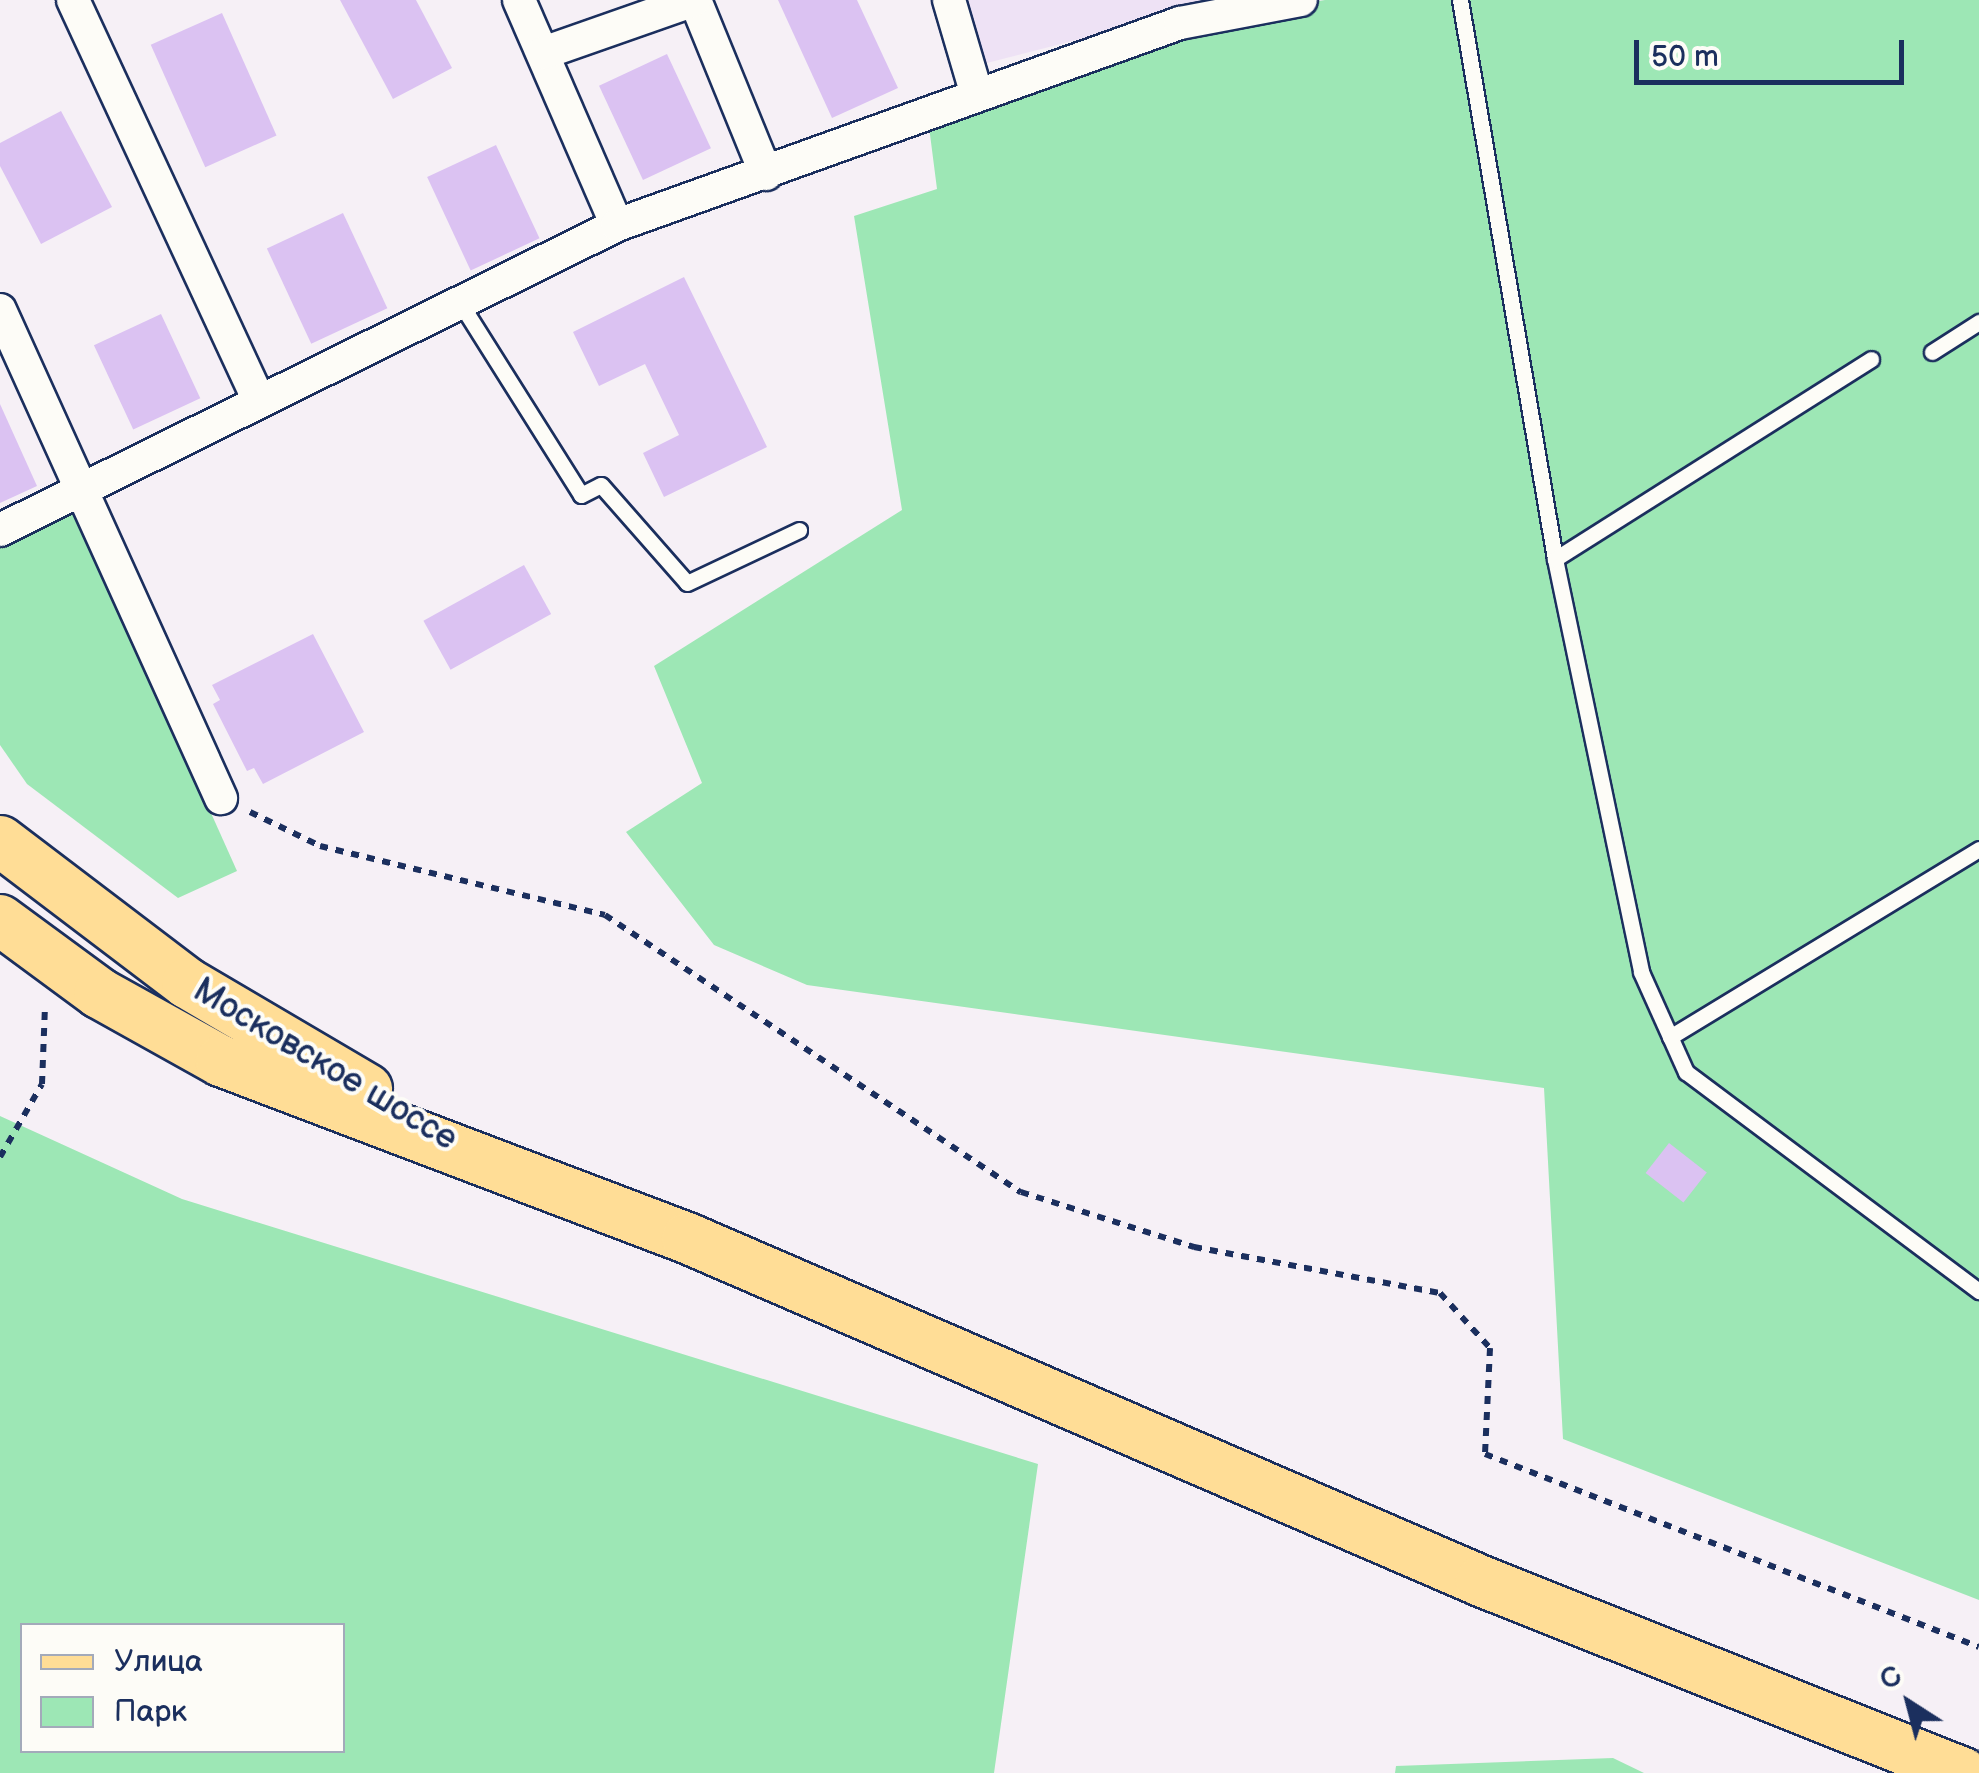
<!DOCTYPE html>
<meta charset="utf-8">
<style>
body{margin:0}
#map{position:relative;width:1979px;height:1773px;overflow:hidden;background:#f6f0f6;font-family:"Balsamiq Sans",sans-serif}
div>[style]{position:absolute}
.built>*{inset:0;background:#eee2f5}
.green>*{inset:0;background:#9de7b5}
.building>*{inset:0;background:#dbc2f2;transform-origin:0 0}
.path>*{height:6px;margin-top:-3px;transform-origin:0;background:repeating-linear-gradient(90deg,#1b2f5e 0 8px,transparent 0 16px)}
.roads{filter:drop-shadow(2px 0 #1b2f5e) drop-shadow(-2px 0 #1b2f5e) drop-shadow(0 2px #1b2f5e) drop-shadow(0 -2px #1b2f5e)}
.service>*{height:15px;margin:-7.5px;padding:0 7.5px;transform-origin:7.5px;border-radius:7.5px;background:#fdfcf7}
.minor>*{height:32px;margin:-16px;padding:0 16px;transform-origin:16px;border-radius:16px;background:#fdfcf7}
.primary>*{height:50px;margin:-25px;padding:0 25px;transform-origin:25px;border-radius:25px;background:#ffdd96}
span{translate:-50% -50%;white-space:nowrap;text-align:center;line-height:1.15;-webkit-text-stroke:8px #fdfcf7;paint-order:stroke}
.street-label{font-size:35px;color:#1b2f5e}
.legend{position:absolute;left:20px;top:1623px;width:325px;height:130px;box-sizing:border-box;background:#fdfcf7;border:2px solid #a3aaba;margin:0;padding:12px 18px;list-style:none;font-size:30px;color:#1b2f5e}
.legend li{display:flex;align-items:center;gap:20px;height:50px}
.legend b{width:50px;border:2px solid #a3aaba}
.north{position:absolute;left:1859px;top:1653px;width:100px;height:100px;-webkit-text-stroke:8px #fdfcf7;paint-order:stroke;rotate:324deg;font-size:28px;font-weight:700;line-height:40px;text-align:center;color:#1b2f5e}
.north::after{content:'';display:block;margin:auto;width:35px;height:45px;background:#1b2f5e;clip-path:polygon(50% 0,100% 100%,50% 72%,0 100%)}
.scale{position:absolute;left:1634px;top:40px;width:270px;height:45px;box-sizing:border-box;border:5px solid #1b2f5e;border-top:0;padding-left:12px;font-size:30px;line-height:35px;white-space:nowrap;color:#1b2f5e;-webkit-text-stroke:8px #fdfcf7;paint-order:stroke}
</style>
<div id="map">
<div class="built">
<i style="clip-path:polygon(968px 0,1232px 0,983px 64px)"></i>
</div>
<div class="green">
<i style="clip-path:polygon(1325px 0,1979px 0,1979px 1600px,1563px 1439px,1544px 1088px,807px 985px,714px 945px,626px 832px,702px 783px,654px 666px,902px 510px,854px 216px,937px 189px,927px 111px,1180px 23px)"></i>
<i style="clip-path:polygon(72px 503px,237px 871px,178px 898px,27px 784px,0 745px,0 541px)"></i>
<i style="clip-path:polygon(evenodd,0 1116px,182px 1199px,1038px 1464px,994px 1773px,0 1773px,0 1116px,22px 1626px,342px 1626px,342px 1750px,22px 1750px,22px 1626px)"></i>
<i style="clip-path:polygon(1613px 1758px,1644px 1773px,1395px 1773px,1396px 1766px)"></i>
</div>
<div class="building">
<i style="clip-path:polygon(340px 0,416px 0,452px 68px,393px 99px)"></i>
<i style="clip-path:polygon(778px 0,857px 0,898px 88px,832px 118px)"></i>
<i style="left:222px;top:13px;width:134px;height:78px;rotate:66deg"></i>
<i style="left:667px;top:54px;width:104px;height:75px;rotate:65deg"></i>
<i style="clip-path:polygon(61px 111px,112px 207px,41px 244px,0 166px,0 143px)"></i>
<i style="left:496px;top:145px;width:103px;height:76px;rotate:65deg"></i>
<i style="left:343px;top:213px;width:105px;height:84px;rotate:65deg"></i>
<i style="clip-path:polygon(684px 277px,767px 447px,664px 497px,643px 453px,679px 435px,645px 364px,599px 386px,573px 332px)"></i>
<i style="left:161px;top:314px;width:93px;height:74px;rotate:65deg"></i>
<i style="clip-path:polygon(0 404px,37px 486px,0 503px)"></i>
<i style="left:524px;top:565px;width:56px;height:115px;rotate:61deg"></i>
<i style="clip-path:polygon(313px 634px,364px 732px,263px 784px,254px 768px,247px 771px,213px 704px,220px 700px,212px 685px)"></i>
<i style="left:1669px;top:1143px;width:48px;height:38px;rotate:38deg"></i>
</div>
<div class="path">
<i style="left:250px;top:812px;width:78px;rotate:25.9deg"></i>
<i style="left:320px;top:846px;width:293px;rotate:13.6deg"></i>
<i style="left:605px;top:915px;width:500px;rotate:33.7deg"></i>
<i style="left:1021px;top:1192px;width:182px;rotate:17.6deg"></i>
<i style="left:1194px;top:1247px;width:250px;rotate:10.6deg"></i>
<i style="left:1440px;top:1293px;width:74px;rotate:47.7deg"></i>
<i style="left:1490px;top:1348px;width:106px;rotate:92.7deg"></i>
<i style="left:1485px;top:1454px;width:530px;rotate:21.34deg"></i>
<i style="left:0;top:1157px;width:84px;rotate:-60.1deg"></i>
<i style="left:42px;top:1084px;width:79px;rotate:-87.8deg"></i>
</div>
<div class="roads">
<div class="service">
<i style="left:1460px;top:0;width:567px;rotate:80.35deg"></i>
<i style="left:1555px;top:559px;width:422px;rotate:78.2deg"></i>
<i style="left:1641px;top:972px;width:110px;rotate:65.8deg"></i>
<i style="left:1686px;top:1072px;width:366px;rotate:36.8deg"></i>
<i style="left:459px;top:301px;width:229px;rotate:57.8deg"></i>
<i style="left:581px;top:495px;width:22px;rotate:-27deg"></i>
<i style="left:601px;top:485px;width:130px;rotate:48.7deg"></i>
<i style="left:687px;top:583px;width:124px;rotate:-25.3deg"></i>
<i style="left:1932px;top:352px;width:56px;rotate:-32.6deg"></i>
<i style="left:1555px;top:559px;width:374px;rotate:-32.3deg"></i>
<i style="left:1670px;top:1037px;width:362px;rotate:-31.3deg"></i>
</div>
<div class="minor">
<i style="left:73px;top:0;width:439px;rotate:65.1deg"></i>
<i style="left:519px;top:0;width:245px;rotate:66.5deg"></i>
<i style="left:695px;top:0;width:188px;rotate:67.8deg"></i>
<i style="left:949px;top:0;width:96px;rotate:73.6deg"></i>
<i style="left:543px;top:53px;width:160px;rotate:-19.3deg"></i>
<i style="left:0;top:310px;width:536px;rotate:65.64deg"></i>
<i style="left:0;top:530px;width:688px;rotate:-26.3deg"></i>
<i style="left:617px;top:225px;width:598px;rotate:-19.74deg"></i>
<i style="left:1180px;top:23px;width:123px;rotate:-10.8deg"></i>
</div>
<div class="primary">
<i style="left:0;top:841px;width:235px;rotate:37.2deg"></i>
<i style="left:187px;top:983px;width:209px;rotate:30.5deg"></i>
<i style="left:0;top:920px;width:123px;rotate:36.4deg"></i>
<i style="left:99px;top:993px;width:140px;rotate:29.1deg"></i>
<i style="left:221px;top:1061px;width:498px;rotate:20.8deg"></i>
<i style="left:687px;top:1238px;width:865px;rotate:23.36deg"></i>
<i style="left:1481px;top:1581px;width:519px;rotate:21.72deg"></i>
</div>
</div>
<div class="street-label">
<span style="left:325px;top:1065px;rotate:31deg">Московское шоссе</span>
</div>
<ul class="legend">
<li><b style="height:12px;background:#ffdd96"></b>Улица</li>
<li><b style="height:28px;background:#9de7b5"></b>Парк</li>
</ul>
<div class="north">С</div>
<div class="scale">50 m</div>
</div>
